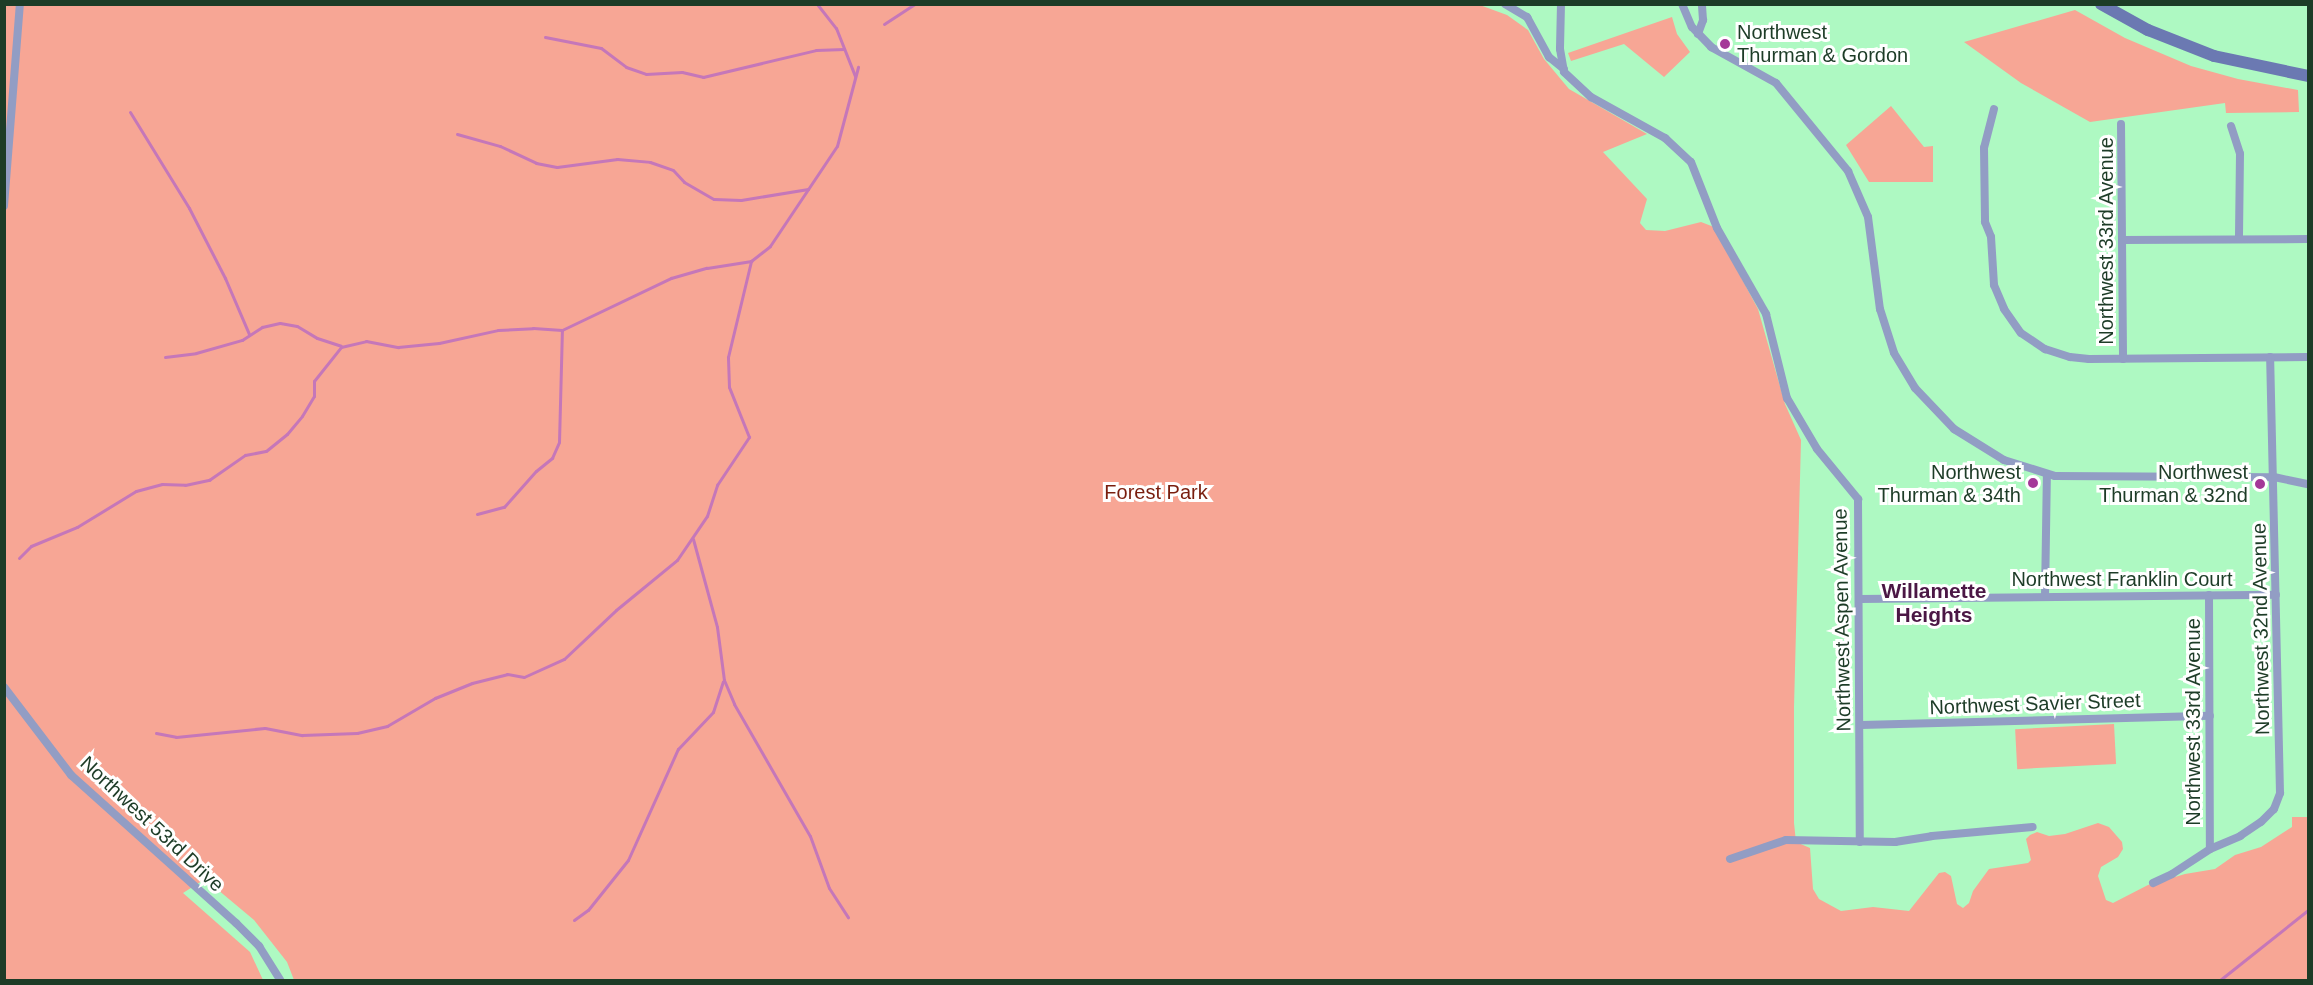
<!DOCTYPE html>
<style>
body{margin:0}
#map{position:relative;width:2313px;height:985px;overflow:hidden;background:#aef9c2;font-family:Arial,sans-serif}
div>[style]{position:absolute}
.green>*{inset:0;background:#f7a695;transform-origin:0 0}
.stream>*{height:3px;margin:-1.5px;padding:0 1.5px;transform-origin:1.5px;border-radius:1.5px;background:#c577b9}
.street>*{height:8px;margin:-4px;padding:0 4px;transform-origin:4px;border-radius:4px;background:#929dc4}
.secondary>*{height:12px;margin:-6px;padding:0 6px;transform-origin:6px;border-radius:6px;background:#6b79b2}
.dots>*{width:16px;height:16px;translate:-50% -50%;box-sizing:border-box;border:3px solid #fff;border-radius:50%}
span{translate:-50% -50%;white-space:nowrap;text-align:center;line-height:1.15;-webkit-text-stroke:6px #fff;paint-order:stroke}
.poi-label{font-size:20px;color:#1d3c27}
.left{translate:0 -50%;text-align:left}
.right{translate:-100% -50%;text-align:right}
.street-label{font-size:20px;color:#1d3c27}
.park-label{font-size:20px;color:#791e0e}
.neighbourhood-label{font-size:21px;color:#4b1745;font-weight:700}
.frame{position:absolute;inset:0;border:6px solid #1d3c27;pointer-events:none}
</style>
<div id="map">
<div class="green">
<i style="clip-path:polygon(1477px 4px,1507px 15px,1528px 30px,1544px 59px,1569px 89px,1647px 134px,1603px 152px,1647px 199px,1640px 223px,1646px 230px,1665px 231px,1701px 222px,1714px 227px,1758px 309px,1785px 404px,1801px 440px,1794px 707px,1794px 823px,1796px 842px,1810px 848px,1813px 889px,1819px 899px,1841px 911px,1873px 907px,1909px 911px,1939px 873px,1945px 872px,1951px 876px,1957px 904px,1963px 908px,1969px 903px,1973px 891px,1989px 869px,2028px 863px,2031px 860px,2026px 839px,2030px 835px,2037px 832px,2049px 836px,2065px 834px,2098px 823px,2109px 827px,2122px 842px,2123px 849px,2118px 857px,2101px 867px,2098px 876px,2106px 900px,2113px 903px,2148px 885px,2185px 874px,2215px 869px,2235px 855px,2261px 847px,2292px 827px,2292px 817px,2308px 817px,2308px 980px,294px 980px,287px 962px,254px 920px,205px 879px,183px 893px,250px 952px,263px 980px,5px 980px,5px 5px)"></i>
<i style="clip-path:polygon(2075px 10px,2125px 38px,2191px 66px,2238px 79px,2298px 90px,2299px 112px,2226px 113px,2225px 103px,2090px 122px,2021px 83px,1964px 42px)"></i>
<i style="clip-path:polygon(1672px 17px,1677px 34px,1690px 52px,1664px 77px,1624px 44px,1571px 61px,1568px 53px)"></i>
<i style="clip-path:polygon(1891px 106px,1924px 147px,1933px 146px,1933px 182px,1869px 182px,1846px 145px)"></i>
<i style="left:2114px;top:724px;width:40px;height:99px;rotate:87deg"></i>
</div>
<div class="stream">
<i style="left:817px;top:4px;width:31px;rotate:52deg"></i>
<i style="left:836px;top:28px;width:52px;rotate:68.4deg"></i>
<i style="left:884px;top:24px;width:37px;rotate:-33deg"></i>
<i style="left:545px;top:37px;width:57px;rotate:11.1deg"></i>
<i style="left:601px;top:48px;width:31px;rotate:37deg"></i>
<i style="left:626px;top:67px;width:21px;rotate:19deg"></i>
<i style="left:646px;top:74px;width:36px;rotate:-3deg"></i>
<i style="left:682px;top:72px;width:22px;rotate:13deg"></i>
<i style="left:703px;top:77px;width:116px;rotate:-13.4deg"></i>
<i style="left:816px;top:50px;width:28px;rotate:-2deg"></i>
<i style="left:130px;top:112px;width:113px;rotate:58.4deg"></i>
<i style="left:189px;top:208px;width:79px;rotate:62.8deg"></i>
<i style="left:225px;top:278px;width:61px;rotate:66.8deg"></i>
<i style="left:457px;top:134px;width:45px;rotate:15.6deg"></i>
<i style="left:500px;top:146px;width:40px;rotate:25deg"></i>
<i style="left:536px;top:163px;width:21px;rotate:11deg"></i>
<i style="left:557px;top:167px;width:61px;rotate:-7.6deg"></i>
<i style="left:617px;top:159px;width:33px;rotate:5deg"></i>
<i style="left:650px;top:162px;width:24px;rotate:19deg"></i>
<i style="left:673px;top:170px;width:16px;rotate:47deg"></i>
<i style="left:684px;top:182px;width:34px;rotate:30deg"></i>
<i style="left:714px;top:199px;width:27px;rotate:2deg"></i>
<i style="left:741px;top:200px;width:68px;rotate:-9.3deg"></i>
<i style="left:165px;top:357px;width:31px;rotate:-7deg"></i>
<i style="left:196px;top:353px;width:48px;rotate:-15.8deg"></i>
<i style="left:242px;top:340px;width:24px;rotate:-33deg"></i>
<i style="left:262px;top:327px;width:18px;rotate:-13deg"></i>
<i style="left:280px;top:323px;width:17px;rotate:10deg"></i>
<i style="left:297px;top:326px;width:23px;rotate:31deg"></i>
<i style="left:317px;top:338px;width:25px;rotate:18deg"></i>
<i style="left:477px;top:514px;width:28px;rotate:-15deg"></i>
<i style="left:504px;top:507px;width:48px;rotate:-48.4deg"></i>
<i style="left:536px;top:471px;width:21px;rotate:-39deg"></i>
<i style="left:552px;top:458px;width:17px;rotate:-66deg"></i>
<i style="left:559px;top:442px;width:112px;rotate:-88.5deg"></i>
<i style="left:693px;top:539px;width:91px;rotate:74.7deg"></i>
<i style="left:717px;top:627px;width:53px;rotate:82.5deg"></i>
<i style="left:724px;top:680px;width:26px;rotate:67deg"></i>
<i style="left:734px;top:704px;width:152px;rotate:60.1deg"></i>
<i style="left:810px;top:836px;width:55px;rotate:69.9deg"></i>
<i style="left:829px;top:888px;width:35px;rotate:57deg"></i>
<i style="left:19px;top:558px;width:17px;rotate:-45deg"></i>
<i style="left:31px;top:546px;width:50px;rotate:-22.4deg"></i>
<i style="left:77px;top:527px;width:69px;rotate:-31.4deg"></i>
<i style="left:136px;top:491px;width:27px;rotate:-15deg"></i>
<i style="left:162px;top:484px;width:23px;rotate:2deg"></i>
<i style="left:185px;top:485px;width:25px;rotate:-12deg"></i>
<i style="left:209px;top:480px;width:44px;rotate:-34.8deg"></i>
<i style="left:245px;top:455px;width:21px;rotate:-11deg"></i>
<i style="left:266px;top:451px;width:27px;rotate:-39deg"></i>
<i style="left:287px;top:434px;width:23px;rotate:-50deg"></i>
<i style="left:302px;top:416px;width:23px;rotate:-59deg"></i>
<i style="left:314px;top:396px;width:15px;rotate:-90deg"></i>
<i style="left:314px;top:381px;width:43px;rotate:-51.5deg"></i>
<i style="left:341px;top:347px;width:26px;rotate:-13deg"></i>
<i style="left:366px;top:341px;width:33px;rotate:11deg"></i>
<i style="left:398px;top:347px;width:41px;rotate:-5.6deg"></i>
<i style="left:439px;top:343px;width:60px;rotate:-12.4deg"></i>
<i style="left:498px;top:330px;width:35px;rotate:-3deg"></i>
<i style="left:533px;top:328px;width:29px;rotate:4deg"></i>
<i style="left:562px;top:330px;width:121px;rotate:-25.5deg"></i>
<i style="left:671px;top:278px;width:37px;rotate:-16deg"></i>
<i style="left:707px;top:268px;width:45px;rotate:-9deg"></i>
<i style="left:751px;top:261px;width:24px;rotate:-38deg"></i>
<i style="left:770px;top:246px;width:120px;rotate:-56.2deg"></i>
<i style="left:837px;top:146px;width:82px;rotate:-75.1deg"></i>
<i style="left:156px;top:733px;width:20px;rotate:11deg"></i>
<i style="left:176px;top:737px;width:89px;rotate:-5.8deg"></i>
<i style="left:265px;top:728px;width:38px;rotate:11deg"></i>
<i style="left:302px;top:735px;width:55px;rotate:-2.1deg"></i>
<i style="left:357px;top:733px;width:31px;rotate:-13deg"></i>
<i style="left:387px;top:726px;width:56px;rotate:-30.3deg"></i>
<i style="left:435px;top:698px;width:40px;rotate:-22deg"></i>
<i style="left:472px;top:683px;width:36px;rotate:-14deg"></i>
<i style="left:507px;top:674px;width:17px;rotate:10deg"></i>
<i style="left:524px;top:677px;width:44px;rotate:-24.2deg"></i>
<i style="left:564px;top:659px;width:71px;rotate:-43.3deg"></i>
<i style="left:616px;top:610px;width:79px;rotate:-39.3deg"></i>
<i style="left:677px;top:560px;width:53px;rotate:-55.7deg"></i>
<i style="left:707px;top:516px;width:33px;rotate:-72deg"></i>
<i style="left:717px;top:485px;width:58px;rotate:-56.3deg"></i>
<i style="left:749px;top:437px;width:54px;rotate:-111.8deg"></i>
<i style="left:729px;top:387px;width:30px;rotate:-92deg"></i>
<i style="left:728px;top:357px;width:99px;rotate:-76.5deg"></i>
<i style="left:574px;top:920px;width:17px;rotate:-36deg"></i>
<i style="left:588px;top:910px;width:64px;rotate:-51.3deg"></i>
<i style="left:628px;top:860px;width:122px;rotate:-65.8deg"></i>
<i style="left:678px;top:749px;width:51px;rotate:-46.6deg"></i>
<i style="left:713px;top:712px;width:32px;rotate:-72deg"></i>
<i style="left:2220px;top:980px;width:112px;rotate:-38.5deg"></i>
</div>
<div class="street">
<i style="left:1505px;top:4px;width:26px;rotate:31deg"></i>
<i style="left:1527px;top:17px;width:46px;rotate:61.2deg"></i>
<i style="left:1549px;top:57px;width:19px;rotate:39deg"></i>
<i style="left:1561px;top:4px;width:45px;rotate:91.3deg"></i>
<i style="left:1560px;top:49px;width:23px;rotate:80deg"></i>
<i style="left:1564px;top:72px;width:37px;rotate:43deg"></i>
<i style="left:1591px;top:97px;width:85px;rotate:29deg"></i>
<i style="left:1665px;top:138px;width:35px;rotate:43deg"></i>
<i style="left:1691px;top:162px;width:71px;rotate:68.5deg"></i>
<i style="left:1717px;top:228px;width:99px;rotate:60.3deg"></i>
<i style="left:1766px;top:314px;width:87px;rotate:76deg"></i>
<i style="left:1787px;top:398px;width:59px;rotate:59.5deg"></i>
<i style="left:1817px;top:449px;width:65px;rotate:50.6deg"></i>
<i style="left:1858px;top:499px;width:343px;rotate:89.7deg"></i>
<i style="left:1682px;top:4px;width:25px;rotate:67deg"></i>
<i style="left:1692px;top:27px;width:28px;rotate:46deg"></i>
<i style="left:1711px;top:47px;width:74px;rotate:29deg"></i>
<i style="left:1776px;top:83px;width:114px;rotate:50.7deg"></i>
<i style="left:1848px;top:171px;width:50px;rotate:66.5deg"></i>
<i style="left:1868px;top:217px;width:93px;rotate:82.6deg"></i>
<i style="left:1880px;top:309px;width:46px;rotate:72.3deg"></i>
<i style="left:1894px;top:353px;width:41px;rotate:59deg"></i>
<i style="left:1915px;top:388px;width:57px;rotate:46.4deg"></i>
<i style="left:1954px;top:429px;width:59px;rotate:31.8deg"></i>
<i style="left:2004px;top:460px;width:53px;rotate:17.4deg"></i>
<i style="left:2055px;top:476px;width:219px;rotate:0.3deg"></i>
<i style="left:2274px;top:477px;width:35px;rotate:12deg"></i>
<i style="left:1698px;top:34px;width:15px;rotate:-70deg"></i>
<i style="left:1703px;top:20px;width:16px;rotate:-94deg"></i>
<i style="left:1994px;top:109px;width:40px;rotate:104.4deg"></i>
<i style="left:1984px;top:148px;width:74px;rotate:89.2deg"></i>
<i style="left:1985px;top:222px;width:16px;rotate:68deg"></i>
<i style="left:1991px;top:237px;width:48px;rotate:86.4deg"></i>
<i style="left:1994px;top:285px;width:26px;rotate:67deg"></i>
<i style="left:2004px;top:309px;width:29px;rotate:55deg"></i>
<i style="left:2021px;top:333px;width:29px;rotate:34deg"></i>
<i style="left:2045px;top:349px;width:26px;rotate:18deg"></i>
<i style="left:2070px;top:357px;width:19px;rotate:6deg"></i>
<i style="left:2089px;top:359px;width:219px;rotate:-0.5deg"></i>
<i style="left:2121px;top:124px;width:235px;rotate:89.5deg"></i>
<i style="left:2231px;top:126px;width:29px;rotate:72deg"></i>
<i style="left:2240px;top:154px;width:85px;rotate:90.7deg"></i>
<i style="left:4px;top:206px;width:203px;rotate:-85.5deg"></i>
<i style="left:2122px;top:240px;width:186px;rotate:-0.3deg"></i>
<i style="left:2209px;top:595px;width:254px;rotate:89.8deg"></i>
<i style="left:2045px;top:596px;width:122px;rotate:-89.1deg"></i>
<i style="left:1860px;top:599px;width:416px;rotate:-0.6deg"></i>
<i style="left:4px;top:687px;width:111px;rotate:52.7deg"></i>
<i style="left:71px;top:775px;width:222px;rotate:41.9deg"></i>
<i style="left:236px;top:923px;width:33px;rotate:45deg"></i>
<i style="left:259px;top:946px;width:40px;rotate:58deg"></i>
<i style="left:1861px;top:725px;width:349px;rotate:-1.5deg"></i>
<i style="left:1730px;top:859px;width:59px;rotate:-18.7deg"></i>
<i style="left:1786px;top:840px;width:109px;rotate:1.1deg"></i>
<i style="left:1895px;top:842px;width:37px;rotate:-9deg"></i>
<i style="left:1932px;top:836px;width:101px;rotate:-5.1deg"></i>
<i style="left:2153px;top:883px;width:21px;rotate:-25deg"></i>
<i style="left:2172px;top:874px;width:45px;rotate:-33.3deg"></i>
<i style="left:2210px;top:849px;width:33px;rotate:-23deg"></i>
<i style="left:2240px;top:836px;width:25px;rotate:-34deg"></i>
<i style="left:2261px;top:822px;width:18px;rotate:-45deg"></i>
<i style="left:2274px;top:809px;width:17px;rotate:-69deg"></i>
<i style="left:2280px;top:793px;width:436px;rotate:-91.3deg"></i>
</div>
<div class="secondary">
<i style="left:2101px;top:4px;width:54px;rotate:29deg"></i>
<i style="left:2148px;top:30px;width:71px;rotate:21.5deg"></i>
<i style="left:2214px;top:56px;width:96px;rotate:12deg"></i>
</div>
<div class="dots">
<i style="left:1725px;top:44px;background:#a43898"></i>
<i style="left:2033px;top:483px;background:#a43898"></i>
<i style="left:2260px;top:484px;background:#a43898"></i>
</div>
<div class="poi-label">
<span class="left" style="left:1737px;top:44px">Northwest<br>Thurman &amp; Gordon</span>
<span class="right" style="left:2021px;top:484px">Northwest<br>Thurman &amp; 34th</span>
<span class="right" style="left:2248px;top:484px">Northwest<br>Thurman &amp; 32nd</span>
</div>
<div class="street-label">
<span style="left:2106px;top:241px;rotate:-90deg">Northwest 33rd Avenue</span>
<span style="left:2122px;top:579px">Northwest Franklin Court</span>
<span style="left:1842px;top:620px;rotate:-91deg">Northwest Aspen Avenue</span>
<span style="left:2261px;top:629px;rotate:-91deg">Northwest 32nd Avenue</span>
<span style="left:2035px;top:704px;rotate:-2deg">Northwest Savier Street</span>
<span style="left:2193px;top:722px;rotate:-90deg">Northwest 33rd Avenue</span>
<span style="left:152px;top:824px;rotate:43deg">Northwest 53rd Drive</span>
</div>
<div class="park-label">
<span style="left:1156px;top:492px">Forest Park</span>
</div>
<div class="neighbourhood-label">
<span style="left:1934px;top:603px">Willamette<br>Heights</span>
</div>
<div class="frame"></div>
</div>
